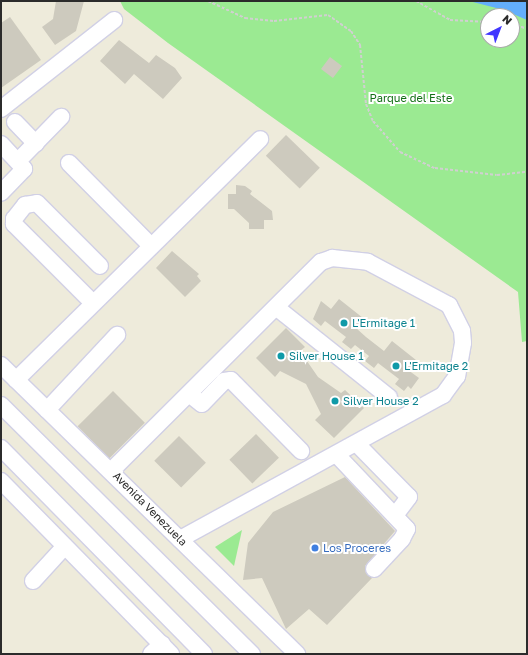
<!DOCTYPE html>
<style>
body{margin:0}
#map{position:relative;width:528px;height:655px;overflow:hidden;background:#eeebdb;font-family:"Golos Text",sans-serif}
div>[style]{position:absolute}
.green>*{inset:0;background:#9bea92}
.water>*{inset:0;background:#63aefb}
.building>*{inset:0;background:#cdcabe;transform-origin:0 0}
.path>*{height:2px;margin-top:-1px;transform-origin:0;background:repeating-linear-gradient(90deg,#d0d0d0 0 3px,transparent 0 5px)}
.roads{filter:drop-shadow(1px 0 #d1d0e5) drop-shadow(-1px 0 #d1d0e5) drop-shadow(0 1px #d1d0e5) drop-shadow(0 -1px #d1d0e5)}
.minor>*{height:16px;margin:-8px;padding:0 8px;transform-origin:8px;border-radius:8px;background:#fff}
.dots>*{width:11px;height:11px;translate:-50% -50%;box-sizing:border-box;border:2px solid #fff;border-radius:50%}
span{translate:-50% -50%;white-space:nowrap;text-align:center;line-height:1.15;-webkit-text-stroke:4px #fff;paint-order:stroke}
.park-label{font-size:11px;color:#137016}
.culture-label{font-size:11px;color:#0d838f}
.left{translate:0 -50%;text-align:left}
.street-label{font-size:11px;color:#2b2b2b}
.shop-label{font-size:11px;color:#366cbe}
.frame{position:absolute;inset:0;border:2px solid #2b2b2b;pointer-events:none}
.north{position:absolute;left:480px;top:8px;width:40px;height:40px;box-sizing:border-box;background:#fff;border:1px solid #aaa;border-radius:50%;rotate:42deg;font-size:11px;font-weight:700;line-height:16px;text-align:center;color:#2b2b2b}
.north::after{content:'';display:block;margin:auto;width:14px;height:18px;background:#4237ff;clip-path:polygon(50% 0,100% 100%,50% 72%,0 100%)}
</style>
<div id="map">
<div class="green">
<i style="clip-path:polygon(evenodd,120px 1px,527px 1px,527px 341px,522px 342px,518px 292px,168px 43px,124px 9px,120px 1px,488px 16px,512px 16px,512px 40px,488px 40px,488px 16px)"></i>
<i style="clip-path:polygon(242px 530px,234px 566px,215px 547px)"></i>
</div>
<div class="water">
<i style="clip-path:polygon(469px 1px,527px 1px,527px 20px,504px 10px)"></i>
</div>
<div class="building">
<i style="clip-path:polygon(56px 1px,84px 1px,76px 31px,55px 45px,42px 27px,53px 19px)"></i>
<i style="clip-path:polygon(10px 17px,41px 60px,1px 88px,1px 23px)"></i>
<i style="clip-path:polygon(119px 40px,149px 63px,156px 55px,175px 68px,182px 78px,163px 99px,134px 74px,125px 84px,100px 61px)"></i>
<i style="left:330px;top:57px;width:15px;height:15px;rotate:37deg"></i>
<i style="left:286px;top:135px;width:47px;height:29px;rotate:44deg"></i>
<i style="clip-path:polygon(236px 185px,245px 186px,252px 191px,250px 194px,272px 211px,273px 220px,264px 220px,264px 229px,249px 229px,249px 223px,234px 209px,228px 209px,228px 194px,236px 194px)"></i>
<i style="clip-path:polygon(172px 251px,199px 274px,197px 276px,201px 281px,185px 297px,156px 268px)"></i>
<i style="clip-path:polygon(339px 299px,363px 318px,356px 328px,366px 337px,384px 351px,392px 341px,416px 360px,408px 370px,419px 378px,411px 389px,408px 386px,404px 391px,395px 384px,399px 379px,378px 363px,374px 368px,365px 361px,369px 356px,355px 345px,351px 349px,342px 342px,346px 337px,325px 321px,321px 326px,313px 319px,321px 301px,331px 309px)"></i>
<i style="clip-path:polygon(286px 328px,305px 347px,300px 351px,318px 377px,341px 393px,345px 390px,364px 408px,334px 438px,315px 420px,321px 414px,306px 384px,280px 371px,275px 377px,256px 358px)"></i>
<i style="left:113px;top:391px;width:45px;height:50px;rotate:45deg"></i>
<i style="left:256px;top:434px;width:33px;height:37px;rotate:46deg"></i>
<i style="left:179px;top:436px;width:38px;height:35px;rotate:45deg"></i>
<i style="clip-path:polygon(345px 477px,395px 531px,365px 566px,372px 578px,327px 625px,309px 609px,286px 629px,262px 578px,243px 580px,248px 543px,273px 512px)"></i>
</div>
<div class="path">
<i style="left:208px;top:1px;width:41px;rotate:24.7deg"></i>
<i style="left:245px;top:18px;width:29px;rotate:6deg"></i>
<i style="left:274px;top:21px;width:54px;rotate:-6.3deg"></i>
<i style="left:328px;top:15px;width:28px;rotate:35deg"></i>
<i style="left:351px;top:31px;width:17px;rotate:57deg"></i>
<i style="left:360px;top:45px;width:59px;rotate:84.2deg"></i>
<i style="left:366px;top:104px;width:18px;rotate:68deg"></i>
<i style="left:373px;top:121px;width:41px;rotate:48.9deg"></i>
<i style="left:400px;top:152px;width:38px;rotate:25deg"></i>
<i style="left:435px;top:168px;width:62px;rotate:6.4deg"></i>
<i style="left:497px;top:175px;width:30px;rotate:-6deg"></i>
<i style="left:416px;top:1px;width:39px;rotate:29deg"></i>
<i style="left:450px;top:20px;width:38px;rotate:3deg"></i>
<i style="left:512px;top:23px;width:16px;rotate:22deg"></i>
</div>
<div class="roads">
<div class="minor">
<i style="left:1px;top:109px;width:144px;rotate:-38.2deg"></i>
<i style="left:15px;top:122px;width:30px;rotate:46deg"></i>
<i style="left:1px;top:144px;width:34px;rotate:47deg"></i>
<i style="left:24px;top:169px;width:33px;rotate:134deg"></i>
<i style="left:18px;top:161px;width:62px;rotate:-45.7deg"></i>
<i style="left:69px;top:163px;width:117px;rotate:45.3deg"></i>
<i style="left:93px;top:303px;width:112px;rotate:-135deg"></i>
<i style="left:14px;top:224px;width:5px;rotate:-90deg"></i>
<i style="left:14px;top:219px;width:18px;rotate:-52deg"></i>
<i style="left:25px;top:205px;width:12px;rotate:-9deg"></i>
<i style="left:37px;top:203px;width:89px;rotate:45deg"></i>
<i style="left:277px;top:308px;width:143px;rotate:38.5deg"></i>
<i style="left:1px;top:365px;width:414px;rotate:44.3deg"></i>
<i style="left:16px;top:380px;width:343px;rotate:-44.6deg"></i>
<i style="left:189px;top:394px;width:16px;rotate:38deg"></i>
<i style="left:202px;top:404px;width:32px;rotate:-46deg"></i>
<i style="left:224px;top:381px;width:7px;rotate:-8deg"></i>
<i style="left:231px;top:380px;width:100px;rotate:45.4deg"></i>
<i style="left:1px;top:405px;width:354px;rotate:44.8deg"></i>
<i style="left:47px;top:410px;width:103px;rotate:-47deg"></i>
<i style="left:357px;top:444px;width:74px;rotate:45.5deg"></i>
<i style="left:409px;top:497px;width:21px;rotate:127deg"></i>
<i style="left:1px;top:448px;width:289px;rotate:45.4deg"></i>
<i style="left:337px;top:455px;width:102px;rotate:46.6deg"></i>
<i style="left:407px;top:529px;width:11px;rotate:117deg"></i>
<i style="left:402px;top:539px;width:41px;rotate:133deg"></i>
<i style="left:112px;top:470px;width:295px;rotate:-44.9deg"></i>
<i style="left:321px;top:262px;width:12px;rotate:-20deg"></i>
<i style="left:332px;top:258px;width:36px;rotate:6deg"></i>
<i style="left:368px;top:262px;width:92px;rotate:28deg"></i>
<i style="left:449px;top:305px;width:29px;rotate:63deg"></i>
<i style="left:462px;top:331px;width:12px;rotate:85deg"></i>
<i style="left:463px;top:343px;width:34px;rotate:100deg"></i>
<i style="left:457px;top:376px;width:24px;rotate:126deg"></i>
<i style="left:443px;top:395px;width:300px;rotate:151.3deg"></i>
<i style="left:1px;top:481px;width:243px;rotate:45.5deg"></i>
<i style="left:33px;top:581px;width:47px;rotate:-47.6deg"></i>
<i style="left:151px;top:654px;width:15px;rotate:-42deg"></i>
</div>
</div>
<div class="dots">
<i style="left:344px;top:323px;background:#0f9aa8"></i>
<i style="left:281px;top:356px;background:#0f9aa8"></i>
<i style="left:396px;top:366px;background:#0f9aa8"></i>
<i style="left:335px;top:401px;background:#0f9aa8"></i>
<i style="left:315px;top:548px;background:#3f7fe0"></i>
</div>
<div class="park-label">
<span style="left:411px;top:98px">Parque del Este</span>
</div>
<div class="culture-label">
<span class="left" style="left:352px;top:323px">L'Ermitage 1</span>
<span class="left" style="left:289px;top:356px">Silver House 1</span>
<span class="left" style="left:404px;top:366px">L'Ermitage 2</span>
<span class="left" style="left:343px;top:401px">Silver House 2</span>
</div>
<div class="street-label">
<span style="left:150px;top:509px;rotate:45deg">Avenida Venezuela</span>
</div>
<div class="shop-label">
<span class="left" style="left:323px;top:548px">Los Proceres</span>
</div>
<div class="frame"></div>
<div class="north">N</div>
</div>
